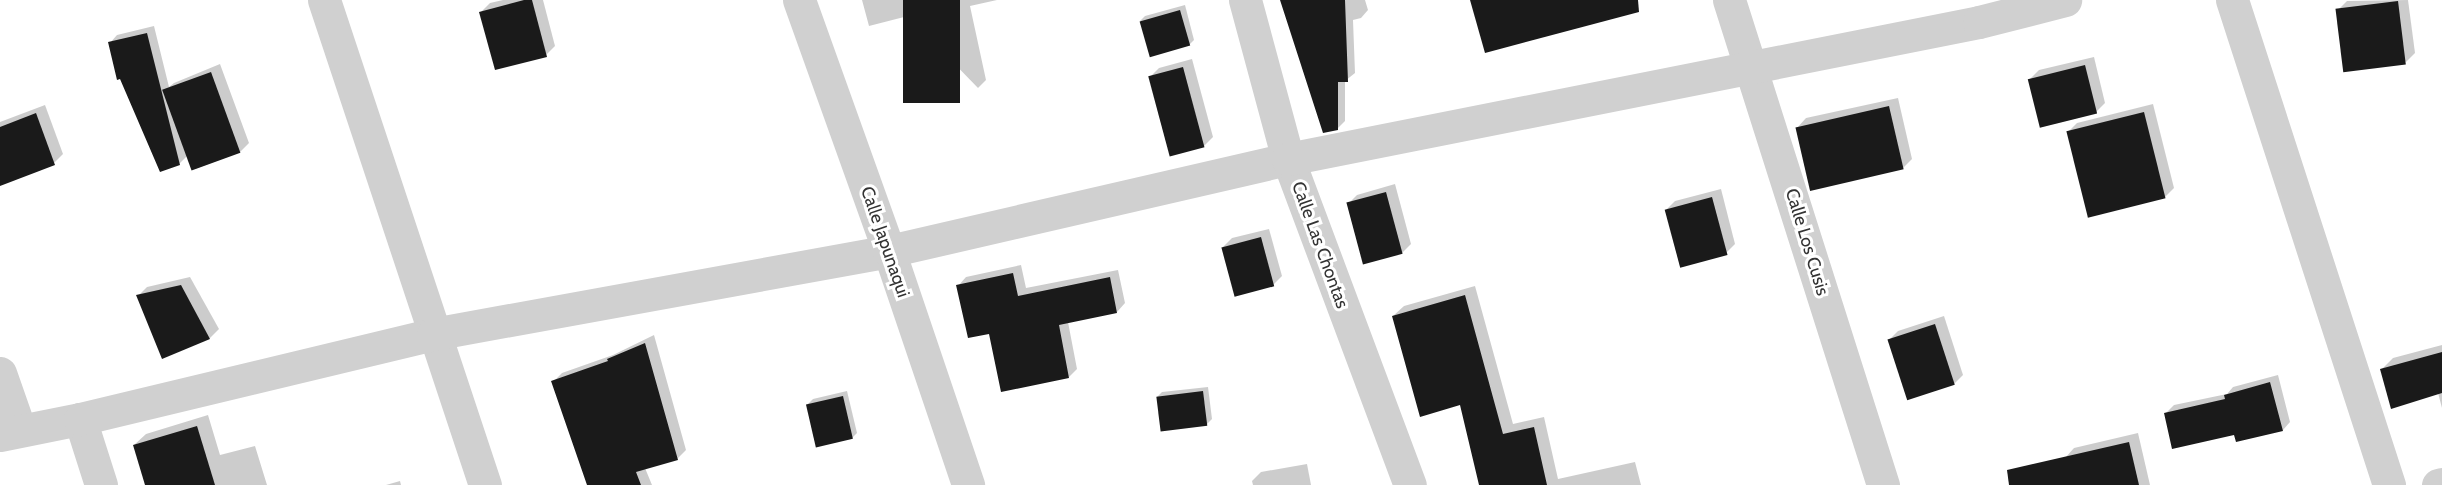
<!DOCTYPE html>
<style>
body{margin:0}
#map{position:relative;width:2442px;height:485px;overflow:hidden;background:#fff;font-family:Cabin,sans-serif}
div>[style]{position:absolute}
.shadow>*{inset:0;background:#0003}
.building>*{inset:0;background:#1a1a1a;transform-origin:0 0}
.minor>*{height:33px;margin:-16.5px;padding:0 16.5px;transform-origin:16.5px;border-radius:16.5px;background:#d0d0d0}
span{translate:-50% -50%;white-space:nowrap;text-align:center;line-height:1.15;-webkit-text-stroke:6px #fff;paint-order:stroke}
.street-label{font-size:18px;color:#333}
</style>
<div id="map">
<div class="shadow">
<i style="clip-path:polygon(503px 0,543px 0,555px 46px,546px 55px,481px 12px,490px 3px)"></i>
<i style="clip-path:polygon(862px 0,997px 0,970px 6px,986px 80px,978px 88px,908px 16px,869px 26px)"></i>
<i style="clip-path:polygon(1282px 0,1365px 0,1368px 10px,1361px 18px,1353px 20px,1355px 73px,1345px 81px,1345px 121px,1337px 129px)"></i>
<i style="clip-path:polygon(2408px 0,2415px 53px,2406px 62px,2338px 10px,2347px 1px)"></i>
<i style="clip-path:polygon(1185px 5px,1194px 40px,1189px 45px,1140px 21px,1145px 16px)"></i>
<i style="clip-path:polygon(154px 26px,169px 87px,174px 83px,220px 64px,249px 143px,240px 152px,195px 169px,189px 154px,179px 164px,110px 43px,117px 35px)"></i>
<i style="clip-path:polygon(2094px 57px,2105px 103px,2096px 112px,2030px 79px,2039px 70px)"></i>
<i style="clip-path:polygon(1192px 59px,1213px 137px,1204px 146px,1150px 77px,1159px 68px)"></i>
<i style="clip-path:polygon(1898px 98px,1912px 159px,1903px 168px,1797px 128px,1806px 118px)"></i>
<i style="clip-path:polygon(2153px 104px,2174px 188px,2165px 197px,2068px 132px,2077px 123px)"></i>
<i style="clip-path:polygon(45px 105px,63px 154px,54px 163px,0 184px,0 122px)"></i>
<i style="clip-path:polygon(1395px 184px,1411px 244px,1402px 253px,1348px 204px,1357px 195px)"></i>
<i style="clip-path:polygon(1721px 189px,1735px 244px,1726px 253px,1666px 210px,1675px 201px)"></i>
<i style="clip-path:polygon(1269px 229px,1282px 276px,1273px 285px,1223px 247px,1232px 238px)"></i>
<i style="clip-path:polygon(1021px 265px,1026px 288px,1118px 270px,1125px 303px,1117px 312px,1068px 322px,1077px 369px,1069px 377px,990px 332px,958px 286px,966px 277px)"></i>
<i style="clip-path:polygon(190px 277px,219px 329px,210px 338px,163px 357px,138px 296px,147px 287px)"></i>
<i style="clip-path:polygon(1475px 286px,1513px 424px,1544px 417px,1558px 479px,1635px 462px,1641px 485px,1480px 485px,1461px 404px,1393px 316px,1404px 306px)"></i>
<i style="clip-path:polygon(1944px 316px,1963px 375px,1954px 384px,1889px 340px,1898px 331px)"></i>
<i style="clip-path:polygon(654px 335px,686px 450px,677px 459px,645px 468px,652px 485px,589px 485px,553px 382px,562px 373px,613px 355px)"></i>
<i style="clip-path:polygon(2442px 345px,2442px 408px,2438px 393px,2381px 370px,2393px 358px)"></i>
<i style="clip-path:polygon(2278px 375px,2290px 422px,2283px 430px,2166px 413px,2174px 405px,2227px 394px,2233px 387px)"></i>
<i style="clip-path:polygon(1208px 387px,1212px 419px,1207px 424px,1157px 397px,1162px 392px)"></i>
<i style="clip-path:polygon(847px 391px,857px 433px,852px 438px,808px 404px,813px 399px)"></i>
<i style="clip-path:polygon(208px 415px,220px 455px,255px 446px,267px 485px,147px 485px,134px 445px,146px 434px)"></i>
<i style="clip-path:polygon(2138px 433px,2150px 485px,2071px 485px,2065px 458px,2074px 448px)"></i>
<i style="clip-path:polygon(1307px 464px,1311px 485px,1253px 485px,1252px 481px,1261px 472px)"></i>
<i style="clip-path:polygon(400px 481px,401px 485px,386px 485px)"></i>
</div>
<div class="building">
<i style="clip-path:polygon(524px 0,532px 0,547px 57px,495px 70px,479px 12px)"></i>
<i style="left:903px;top:0;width:57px;height:103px"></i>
<i style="clip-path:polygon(1280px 0,1345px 0,1348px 82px,1338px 82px,1338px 130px,1323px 133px)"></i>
<i style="clip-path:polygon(1470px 0,1638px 0,1639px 12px,1485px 53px)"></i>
<i style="left:2398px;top:1px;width:64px;height:63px;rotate:83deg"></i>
<i style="left:1180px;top:10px;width:37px;height:42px;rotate:74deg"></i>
<i style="clip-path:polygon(147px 33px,180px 165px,160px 172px,120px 79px,117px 80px,108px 42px)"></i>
<i style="left:2085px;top:65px;width:50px;height:59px;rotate:76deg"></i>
<i style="left:1183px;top:67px;width:83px;height:36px;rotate:75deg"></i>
<i style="left:211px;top:72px;width:86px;height:52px;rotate:70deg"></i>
<i style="left:1889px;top:106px;width:65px;height:96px;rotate:77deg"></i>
<i style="left:2144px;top:112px;width:89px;height:80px;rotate:76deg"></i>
<i style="clip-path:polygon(36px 113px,55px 165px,0 186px,0 127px)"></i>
<i style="left:1386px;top:192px;width:64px;height:41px;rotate:75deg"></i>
<i style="left:1712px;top:197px;width:60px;height:49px;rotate:75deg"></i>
<i style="left:1261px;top:237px;width:51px;height:41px;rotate:75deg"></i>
<i style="clip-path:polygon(1013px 273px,1018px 296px,1110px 277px,1117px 313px,1059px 325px,1069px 378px,1001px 392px,989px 334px,968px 338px,956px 285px)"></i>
<i style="clip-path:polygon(181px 285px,210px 339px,162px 359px,136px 295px)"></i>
<i style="clip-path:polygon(1465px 295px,1503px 434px,1534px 427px,1547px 485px,1479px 485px,1460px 405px,1420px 417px,1392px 316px)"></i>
<i style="left:1935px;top:324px;width:64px;height:50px;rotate:72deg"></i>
<i style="clip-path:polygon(645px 343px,678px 460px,636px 472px,641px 485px,587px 485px,551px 381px,608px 361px,607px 359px)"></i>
<i style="clip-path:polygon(2442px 352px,2442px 393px,2391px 409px,2380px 369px)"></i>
<i style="clip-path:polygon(2270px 382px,2283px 431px,2236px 442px,2234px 435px,2172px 449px,2164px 413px,2225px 399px,2224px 395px)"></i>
<i style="left:1203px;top:391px;width:35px;height:47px;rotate:83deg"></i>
<i style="left:843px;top:396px;width:44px;height:38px;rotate:77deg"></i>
<i style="clip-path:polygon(197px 426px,215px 485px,145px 485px,133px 445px)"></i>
<i style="clip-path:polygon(2129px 442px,2139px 485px,2009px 485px,2007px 470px)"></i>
</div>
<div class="minor">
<i style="left:324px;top:0;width:511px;rotate:71.64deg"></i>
<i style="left:799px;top:0;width:267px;rotate:70.3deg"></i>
<i style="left:889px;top:251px;width:247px;rotate:71.3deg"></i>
<i style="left:1245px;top:0;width:165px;rotate:74.9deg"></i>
<i style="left:1288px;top:159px;width:348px;rotate:69.5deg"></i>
<i style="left:1729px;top:0;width:509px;rotate:72.38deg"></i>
<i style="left:2232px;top:0;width:510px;rotate:72.06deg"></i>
<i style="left:0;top:373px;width:60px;rotate:70.7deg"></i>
<i style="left:80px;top:419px;width:69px;rotate:72.3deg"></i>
<i style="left:0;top:435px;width:82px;rotate:-11.3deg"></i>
<i style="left:80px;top:419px;width:363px;rotate:-13.5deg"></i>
<i style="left:433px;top:334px;width:463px;rotate:-10.3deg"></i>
<i style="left:889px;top:251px;width:409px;rotate:-13deg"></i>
<i style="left:1288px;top:159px;width:704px;rotate:-11.21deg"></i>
<i style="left:1979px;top:22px;width:89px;rotate:-14.3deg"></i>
<i style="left:2438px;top:485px;width:4px;rotate:-14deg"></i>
</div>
<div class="street-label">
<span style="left:885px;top:242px;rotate:71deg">Calle Japunaqui</span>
<span style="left:1807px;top:242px;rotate:73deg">Calle Los Cusis</span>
<span style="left:1320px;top:245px;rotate:70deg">Calle Las Chontas</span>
</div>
</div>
